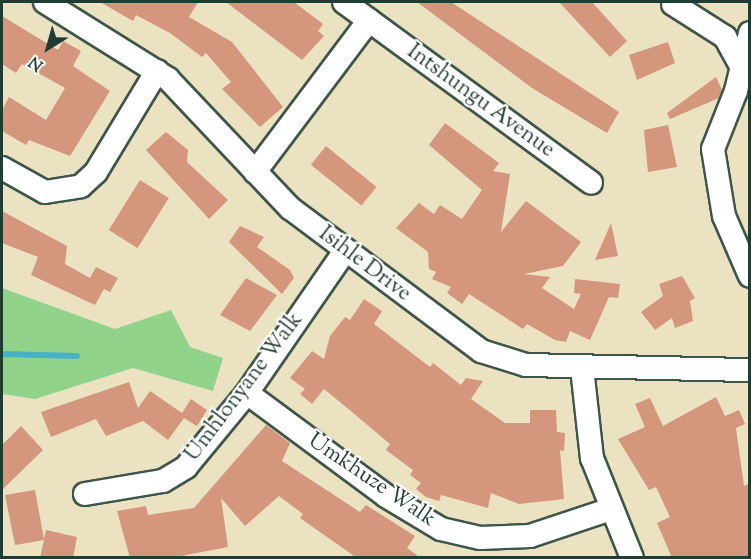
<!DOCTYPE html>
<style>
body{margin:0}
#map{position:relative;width:751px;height:559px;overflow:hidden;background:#eae2c0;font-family:"Sorts Mill Goudy",serif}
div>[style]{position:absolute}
.green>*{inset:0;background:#91d38b}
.stream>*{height:6px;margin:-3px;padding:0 3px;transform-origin:3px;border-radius:3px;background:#48b1c6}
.building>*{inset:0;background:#d4967d;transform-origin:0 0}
.roads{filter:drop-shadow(2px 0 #3d5649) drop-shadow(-2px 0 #3d5649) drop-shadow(0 2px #3d5649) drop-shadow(0 -2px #3d5649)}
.minor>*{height:22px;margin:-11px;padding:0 11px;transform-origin:11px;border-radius:11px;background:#fff}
span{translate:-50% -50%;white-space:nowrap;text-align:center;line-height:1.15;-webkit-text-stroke:4.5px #fff;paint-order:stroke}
.street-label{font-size:22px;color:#1f3d34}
.frame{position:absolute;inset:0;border:3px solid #1f3d34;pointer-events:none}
.north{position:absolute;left:18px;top:18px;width:60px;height:60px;-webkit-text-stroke:4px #fff;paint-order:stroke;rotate:217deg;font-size:16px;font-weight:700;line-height:24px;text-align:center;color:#1f3d34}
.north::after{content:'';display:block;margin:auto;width:21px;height:27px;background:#1f3d34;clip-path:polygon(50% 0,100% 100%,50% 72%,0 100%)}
</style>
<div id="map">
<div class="green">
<i style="clip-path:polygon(2px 288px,115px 329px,171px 310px,190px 347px,223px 358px,213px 391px,133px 368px,35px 399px,2px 394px)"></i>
</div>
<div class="stream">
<i style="left:2px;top:354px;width:75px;rotate:1.5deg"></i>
</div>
<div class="building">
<i style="clip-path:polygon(100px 2px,198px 2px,189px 17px,232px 42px,283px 107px,260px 127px,222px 89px,231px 82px,206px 53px,202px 57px,170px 33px,136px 15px,133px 21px)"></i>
<i style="clip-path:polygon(226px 2px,294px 2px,323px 24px,318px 31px,324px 36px,302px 60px)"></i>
<i style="clip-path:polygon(417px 2px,451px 2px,619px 112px,607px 133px,532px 88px)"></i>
<i style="clip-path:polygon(559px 2px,592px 2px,627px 41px,610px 57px)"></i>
<i style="clip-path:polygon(2px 16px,58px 50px,63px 41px,81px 51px,73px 66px,110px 91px,70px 156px,29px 140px,26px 145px,2px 131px,2px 110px,9px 97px,46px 120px,65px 88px,22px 64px,16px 73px,2px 64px)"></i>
<i style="clip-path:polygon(668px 42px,675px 63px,637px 80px,629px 55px)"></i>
<i style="clip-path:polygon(716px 77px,722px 90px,719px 98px,670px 119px,667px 113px)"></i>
<i style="clip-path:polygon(445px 123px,499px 163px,493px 171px,510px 174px,501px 232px,526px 201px,581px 242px,563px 266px,524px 274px,550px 277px,542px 288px,574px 309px,581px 294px,574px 293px,575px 279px,620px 284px,618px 298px,609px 297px,590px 340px,570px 331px,566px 342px,555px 340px,527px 324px,523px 329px,469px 294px,462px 304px,447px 293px,451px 287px,432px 279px,436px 272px,429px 269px,428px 252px,396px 228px,419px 203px,434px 214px,440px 205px,462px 219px,482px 190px,429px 145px)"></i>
<i style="clip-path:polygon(668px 125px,677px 167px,648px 172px,644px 130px)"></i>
<i style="clip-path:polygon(166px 132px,188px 150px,187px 162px,228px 200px,209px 219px,146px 150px)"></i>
<i style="left:326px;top:146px;width:65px;height:24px;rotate:39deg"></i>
<i style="left:140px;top:180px;width:34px;height:59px;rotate:32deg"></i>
<i style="clip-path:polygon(2px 211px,67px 246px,65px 264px,90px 278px,96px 267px,118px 278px,110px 292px,104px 289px,95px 305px,31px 275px,38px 257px,2px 243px)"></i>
<i style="clip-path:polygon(611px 223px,618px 256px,595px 260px)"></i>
<i style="clip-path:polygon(240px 226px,264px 237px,257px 247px,290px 270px,294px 278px,282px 294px,229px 242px)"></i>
<i style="clip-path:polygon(682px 276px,695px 298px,690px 301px,693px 321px,675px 328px,672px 318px,655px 330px,641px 312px,663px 296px,659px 284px)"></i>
<i style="clip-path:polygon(246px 278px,277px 295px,250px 331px,220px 315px)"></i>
<i style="clip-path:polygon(364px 299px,382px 311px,374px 324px,430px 367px,433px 363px,461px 385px,466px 378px,483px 381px,471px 399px,505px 423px,530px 423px,530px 410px,556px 410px,557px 432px,565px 433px,564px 451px,560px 450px,564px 499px,519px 504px,491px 493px,488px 508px,441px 495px,439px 501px,426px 497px,416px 489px,421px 483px,410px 475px,413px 470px,386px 450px,390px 444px,352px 412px,324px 389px,312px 404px,300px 394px,305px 389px,290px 378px,312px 351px,324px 359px,330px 336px,345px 317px,350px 320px)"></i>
<i style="clip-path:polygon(129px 382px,138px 408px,150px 391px,182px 413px,191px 399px,207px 410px,197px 426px,184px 418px,168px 440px,143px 421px,106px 436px,96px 419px,51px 437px,41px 412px)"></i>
<i style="clip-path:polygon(716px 397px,725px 416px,739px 410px,745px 424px,736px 428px,744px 486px,750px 483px,750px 558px,672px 558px,657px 523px,670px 517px,656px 487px,649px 490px,618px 439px,645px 427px,635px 404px,650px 398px,663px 426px)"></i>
<i style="clip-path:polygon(266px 425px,290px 443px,282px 461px,360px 512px,366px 505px,415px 536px,407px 548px,421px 558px,357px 558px,300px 518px,303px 514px,279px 496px,245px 526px,221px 498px,228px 547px,171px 558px,130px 558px,117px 511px,146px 506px,148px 515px,194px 508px)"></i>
<i style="clip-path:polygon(21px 426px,43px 450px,2px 490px,2px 445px)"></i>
<i style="clip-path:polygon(35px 490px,44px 539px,46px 530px,77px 537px,73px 558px,40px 558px,44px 540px,15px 545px,5px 495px)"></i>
</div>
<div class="roads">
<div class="minor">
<i style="left:45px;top:2px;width:145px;rotate:32deg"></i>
<i style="left:168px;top:79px;width:178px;rotate:46.6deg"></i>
<i style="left:290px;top:208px;width:239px;rotate:36.8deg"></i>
<i style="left:481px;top:351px;width:47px;rotate:17.3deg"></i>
<i style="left:526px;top:365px;width:224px;rotate:1.3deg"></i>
<i style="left:344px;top:2px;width:306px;rotate:36.2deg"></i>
<i style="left:673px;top:4px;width:62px;rotate:32.4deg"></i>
<i style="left:725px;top:37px;width:31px;rotate:61deg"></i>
<i style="left:750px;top:33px;width:60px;rotate:103.6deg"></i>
<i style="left:736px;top:91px;width:62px;rotate:111.6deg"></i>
<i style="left:713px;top:149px;width:68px;rotate:80.7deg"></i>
<i style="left:724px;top:216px;width:65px;rotate:66.6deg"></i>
<i style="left:2px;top:168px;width:49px;rotate:29.2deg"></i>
<i style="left:45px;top:192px;width:36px;rotate:-9deg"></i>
<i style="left:81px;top:186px;width:21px;rotate:-43deg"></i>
<i style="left:96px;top:172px;width:118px;rotate:-58.9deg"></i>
<i style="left:255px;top:172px;width:190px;rotate:-53.1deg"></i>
<i style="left:582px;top:368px;width:91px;rotate:83.7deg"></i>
<i style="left:592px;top:458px;width:108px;rotate:68.2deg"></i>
<i style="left:247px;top:393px;width:173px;rotate:36.5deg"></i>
<i style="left:386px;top:496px;width:64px;rotate:31deg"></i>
<i style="left:441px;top:529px;width:40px;rotate:13deg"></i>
<i style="left:480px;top:538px;width:50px;rotate:-2.3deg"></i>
<i style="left:530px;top:536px;width:85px;rotate:-18.4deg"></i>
<i style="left:85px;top:494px;width:79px;rotate:-9.5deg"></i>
<i style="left:163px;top:481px;width:27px;rotate:-31deg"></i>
<i style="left:186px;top:467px;width:96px;rotate:-50.5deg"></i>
<i style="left:247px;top:393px;width:173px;rotate:-55.4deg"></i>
</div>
</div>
<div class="street-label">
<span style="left:480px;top:102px;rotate:36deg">Intshungu Avenue</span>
<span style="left:364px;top:265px;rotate:37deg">Isihle Drive</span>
<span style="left:245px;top:388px;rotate:-53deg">Umhlonyane Walk</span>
<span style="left:371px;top:481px;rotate:34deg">Umkhuze Walk</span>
</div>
<div class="frame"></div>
<div class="north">N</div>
</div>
